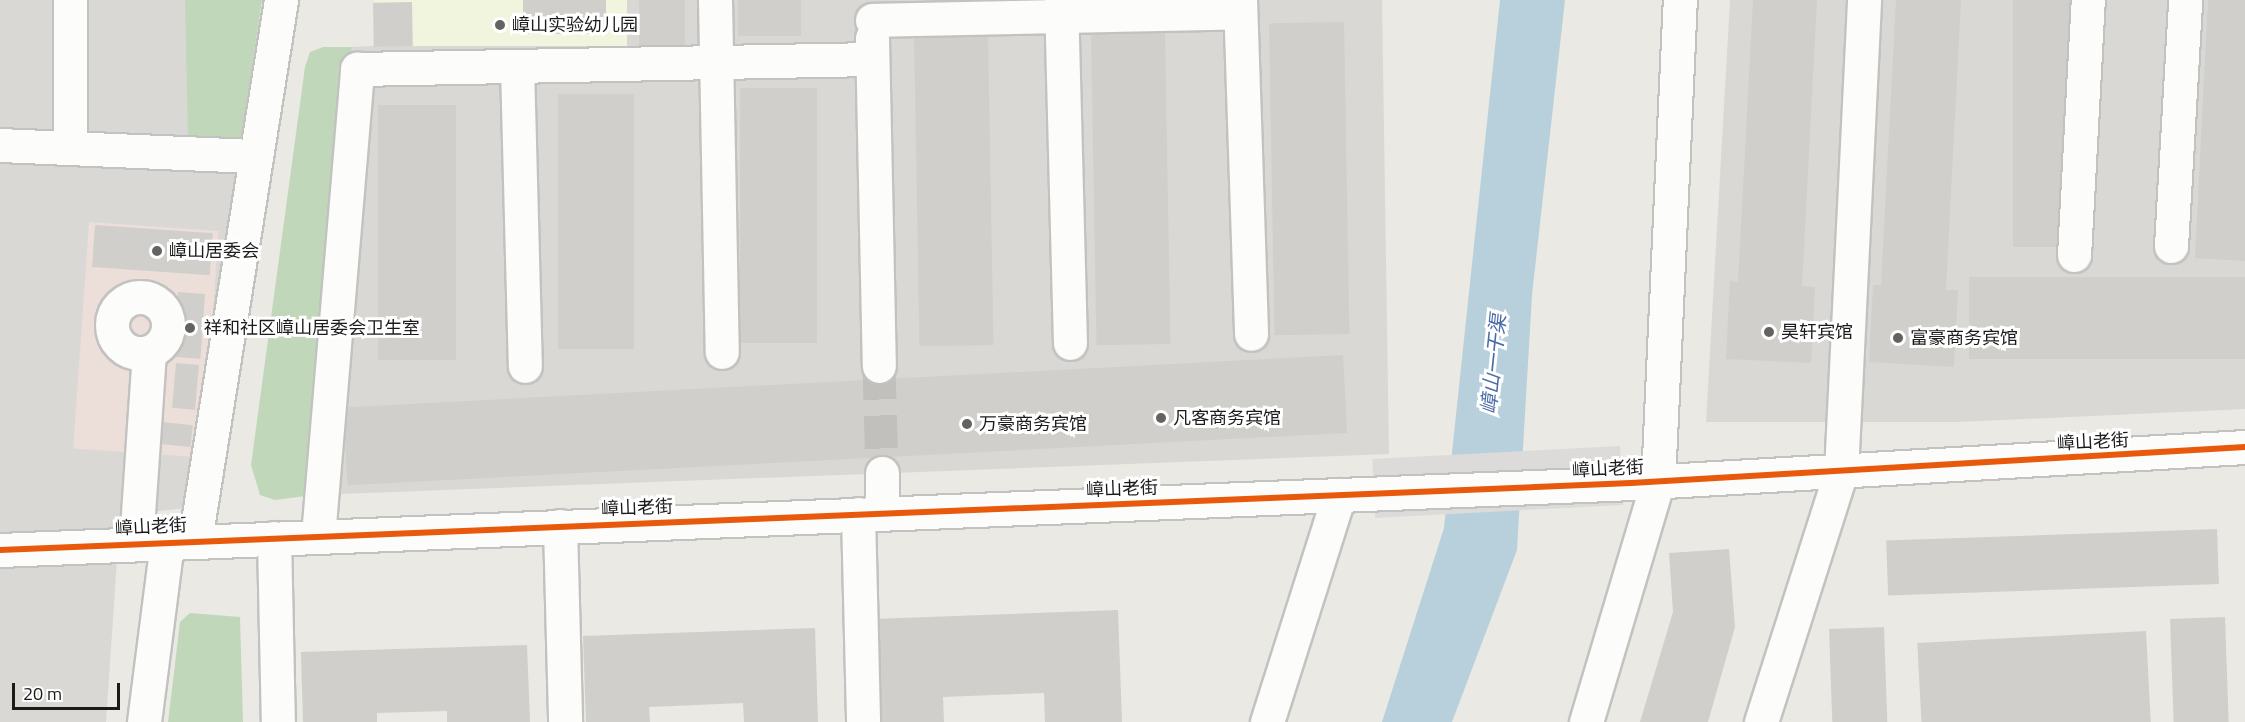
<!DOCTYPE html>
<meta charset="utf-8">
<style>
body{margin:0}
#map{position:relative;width:2245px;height:722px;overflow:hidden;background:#eae9e4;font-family:"Titillium Web","Noto Sans SC",sans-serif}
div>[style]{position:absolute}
.residential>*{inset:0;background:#d9d8d5}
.commercial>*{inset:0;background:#ecded9;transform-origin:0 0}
.education>*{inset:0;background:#f2f5dd;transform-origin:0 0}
.forest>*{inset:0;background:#c0d8b9}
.water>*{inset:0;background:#b8d0dc}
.pier>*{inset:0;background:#dcdbd9;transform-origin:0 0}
.building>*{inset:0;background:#d0cfcb;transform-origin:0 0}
.minor-tunnel>*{height:33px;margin-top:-16.5px;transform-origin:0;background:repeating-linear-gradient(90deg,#c1c0bc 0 33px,transparent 0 49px)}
.roads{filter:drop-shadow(2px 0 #c2c2c0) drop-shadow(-2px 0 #c2c2c0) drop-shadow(0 2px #c2c2c0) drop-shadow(0 -2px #c2c2c0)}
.minor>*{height:33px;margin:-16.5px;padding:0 16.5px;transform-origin:16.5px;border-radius:16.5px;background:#fcfcfb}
.minor>.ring{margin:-16.5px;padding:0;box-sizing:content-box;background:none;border:33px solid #fcfcfb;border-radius:50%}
.cycleway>*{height:6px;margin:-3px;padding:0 3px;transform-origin:3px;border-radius:3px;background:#e8590c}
.dots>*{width:16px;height:16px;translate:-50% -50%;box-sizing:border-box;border:3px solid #fff;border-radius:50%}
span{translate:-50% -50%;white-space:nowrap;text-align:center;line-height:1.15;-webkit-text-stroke:6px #fff;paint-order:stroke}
.poi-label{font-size:18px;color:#1b1b1b}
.left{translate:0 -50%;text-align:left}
.street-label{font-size:18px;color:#1b1b1b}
.water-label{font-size:20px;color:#4b6ca7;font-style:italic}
.scale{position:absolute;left:12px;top:683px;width:108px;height:27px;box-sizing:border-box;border:3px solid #1b1b1b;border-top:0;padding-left:8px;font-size:18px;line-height:21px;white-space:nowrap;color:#1b1b1b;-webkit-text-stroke:4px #fff;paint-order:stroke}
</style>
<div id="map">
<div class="residential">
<i style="clip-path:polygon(0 0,262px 0,187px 508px,120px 515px,106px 722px,0 722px)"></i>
<i style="clip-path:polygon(374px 0,1382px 0,1389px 454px,314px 495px,352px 47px,374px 46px)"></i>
<i style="clip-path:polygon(1730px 0,2245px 0,2245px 409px,1958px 422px,1706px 422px)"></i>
</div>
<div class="commercial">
<i style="left:89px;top:222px;width:130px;height:227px;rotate:4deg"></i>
</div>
<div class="education">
<i style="left:374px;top:0;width:253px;height:46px"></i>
</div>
<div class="forest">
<i style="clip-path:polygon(185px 0,262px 0,241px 141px,188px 138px)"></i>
<i style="clip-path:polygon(323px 47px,352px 47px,314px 495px,275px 500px,260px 495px,251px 465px,305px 67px,310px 52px)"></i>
<i style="clip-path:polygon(190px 613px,240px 617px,243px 722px,168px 722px,180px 622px)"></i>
</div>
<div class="water">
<i style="clip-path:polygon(1500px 0,1565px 0,1532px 295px,1517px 550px,1452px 722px,1382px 722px,1444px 528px)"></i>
</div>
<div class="pier">
<i style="left:1620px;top:446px;width:59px;height:248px;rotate:87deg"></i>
</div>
<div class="building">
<i style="left:523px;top:0;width:83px;height:34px"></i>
<i style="left:639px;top:0;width:46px;height:48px"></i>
<i style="left:738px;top:0;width:63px;height:36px"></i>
<i style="clip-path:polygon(1753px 0,1817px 0,1802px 286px,1815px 287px,1811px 363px,1726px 359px,1730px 281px,1738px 282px)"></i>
<i style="clip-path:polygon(1896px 0,1961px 0,1946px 290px,1958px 290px,1954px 367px,1869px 362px,1873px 285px,1881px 285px)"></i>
<i style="left:2013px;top:0;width:61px;height:247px"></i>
<i style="clip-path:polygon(2208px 0,2245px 0,2245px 261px,2195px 258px)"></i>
<i style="left:412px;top:2px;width:44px;height:39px;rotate:89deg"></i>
<i style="left:1344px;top:22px;width:312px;height:75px;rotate:89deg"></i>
<i style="left:1165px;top:32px;width:312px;height:74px;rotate:89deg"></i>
<i style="left:988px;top:33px;width:312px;height:74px;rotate:89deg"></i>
<i style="left:817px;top:88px;width:255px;height:77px;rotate:90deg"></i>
<i style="left:558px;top:94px;width:76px;height:255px"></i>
<i style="left:378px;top:105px;width:78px;height:255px"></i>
<i style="left:95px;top:225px;width:118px;height:42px;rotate:4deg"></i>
<i style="left:2245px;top:277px;width:82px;height:276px;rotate:90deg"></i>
<i style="left:178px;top:292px;width:27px;height:65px;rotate:4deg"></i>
<i style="left:1343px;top:355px;width:78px;height:1001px;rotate:87deg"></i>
<i style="left:176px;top:363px;width:23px;height:45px;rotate:5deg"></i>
<i style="left:153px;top:421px;width:40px;height:22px;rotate:6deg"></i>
<i style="left:2217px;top:529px;width:55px;height:331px;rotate:88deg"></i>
<i style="clip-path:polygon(1729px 549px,1735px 627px,1708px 722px,1640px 722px,1673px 612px,1669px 553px)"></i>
<i style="clip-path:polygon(1118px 610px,1122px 722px,1045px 722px,1044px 693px,943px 697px,944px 722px,876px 722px,872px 619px)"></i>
<i style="left:2225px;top:617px;width:105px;height:55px;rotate:88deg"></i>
<i style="left:1884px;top:627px;width:95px;height:55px;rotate:88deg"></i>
<i style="clip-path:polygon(815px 628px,818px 722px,744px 722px,743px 703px,649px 707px,650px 722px,586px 722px,583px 636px)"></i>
<i style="left:2146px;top:631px;width:91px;height:229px;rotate:87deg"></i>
<i style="clip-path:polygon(527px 645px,530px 722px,447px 722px,447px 711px,377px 713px,377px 722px,303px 722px,301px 652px)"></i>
</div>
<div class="minor-tunnel">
<i style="left:879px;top:366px;width:107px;rotate:88.4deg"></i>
</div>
<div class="roads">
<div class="minor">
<i style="left:715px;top:0;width:352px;rotate:88.9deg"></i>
<i style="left:1061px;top:0;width:343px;rotate:88.5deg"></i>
<i style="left:1240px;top:0;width:334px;rotate:88.1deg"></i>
<i style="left:872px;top:20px;width:368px;rotate:-1.2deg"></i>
<i style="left:872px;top:38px;width:328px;rotate:88.8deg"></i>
<i style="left:517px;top:66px;width:300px;rotate:88.5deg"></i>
<i style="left:0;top:145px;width:256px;rotate:2.5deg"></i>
<i style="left:70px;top:146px;width:146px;rotate:-90deg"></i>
<i style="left:2171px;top:246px;width:246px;rotate:-86.7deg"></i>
<i style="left:2074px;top:255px;width:255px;rotate:-86.9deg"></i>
<i class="ring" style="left:112px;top:297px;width:23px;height:23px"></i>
<i style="left:882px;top:473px;width:40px;rotate:90deg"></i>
<i style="left:858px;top:514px;width:208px;rotate:88.6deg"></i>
<i style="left:560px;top:526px;width:196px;rotate:88.5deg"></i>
<i style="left:318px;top:536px;width:469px;rotate:-85.2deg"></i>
<i style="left:357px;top:69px;width:515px;rotate:-1.11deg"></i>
<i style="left:274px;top:538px;width:184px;rotate:88.8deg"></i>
<i style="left:195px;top:540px;width:547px;rotate:-80.95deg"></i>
<i style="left:136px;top:543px;width:191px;rotate:-86.1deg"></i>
<i style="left:0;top:550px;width:1632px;rotate:-2.35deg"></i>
<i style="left:1631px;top:483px;width:615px;rotate:-3.36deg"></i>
<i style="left:144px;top:722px;width:181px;rotate:-82.7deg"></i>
<i style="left:1267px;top:722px;width:238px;rotate:-72.4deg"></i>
<i style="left:1586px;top:722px;width:252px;rotate:-73.4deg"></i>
<i style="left:1658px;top:481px;width:482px;rotate:-87.4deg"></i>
<i style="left:1761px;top:722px;width:262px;rotate:-72.3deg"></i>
<i style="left:1841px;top:472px;width:473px;rotate:-87.2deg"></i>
</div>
</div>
<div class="cycleway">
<i style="left:0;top:550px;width:1632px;rotate:-2.35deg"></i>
<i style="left:1631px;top:483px;width:615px;rotate:-3.36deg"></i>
</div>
<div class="dots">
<i style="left:500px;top:25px;background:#636361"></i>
<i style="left:157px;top:251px;background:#636361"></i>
<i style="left:190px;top:328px;background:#636361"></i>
<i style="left:1769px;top:332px;background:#636361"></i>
<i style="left:1898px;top:338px;background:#636361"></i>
<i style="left:1161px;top:418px;background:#636361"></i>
<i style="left:967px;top:424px;background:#636361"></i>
</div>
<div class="poi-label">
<span class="left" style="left:512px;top:25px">嶂山实验幼儿园</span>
<span class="left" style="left:169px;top:251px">嶂山居委会</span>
<span class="left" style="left:204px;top:328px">祥和社区嶂山居委会卫生室</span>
<span class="left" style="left:1781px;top:332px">昊轩宾馆</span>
<span class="left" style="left:1910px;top:338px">富豪商务宾馆</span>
<span class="left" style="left:1173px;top:418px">凡客商务宾馆</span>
<span class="left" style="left:979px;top:424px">万豪商务宾馆</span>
</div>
<div class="street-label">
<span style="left:2093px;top:442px;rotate:-3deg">嶂山老街</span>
<span style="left:1608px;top:469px;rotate:-3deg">嶂山老街</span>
<span style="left:1122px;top:489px;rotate:-2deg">嶂山老街</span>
<span style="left:637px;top:508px;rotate:-2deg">嶂山老街</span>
<span style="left:151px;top:527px;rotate:-3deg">嶂山老街</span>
</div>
<div class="water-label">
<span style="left:1493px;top:364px;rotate:-84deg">嶂山一干渠</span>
</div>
<div class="scale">20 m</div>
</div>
